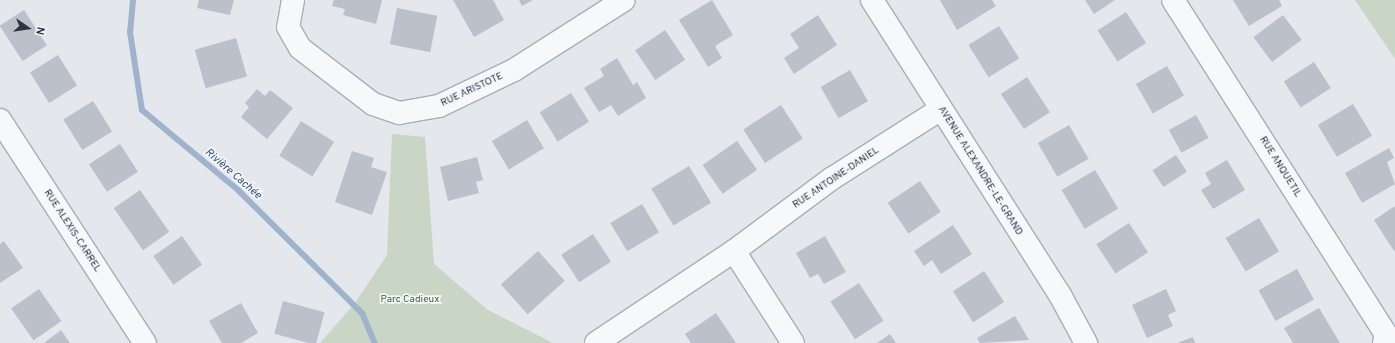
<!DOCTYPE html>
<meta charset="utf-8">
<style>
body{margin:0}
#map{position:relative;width:1395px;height:343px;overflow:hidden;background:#e4e7ec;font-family:Overpass,sans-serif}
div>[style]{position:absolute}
.green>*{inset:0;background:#c9d6c5}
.stream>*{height:6px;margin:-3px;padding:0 3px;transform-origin:3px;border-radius:3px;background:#9fb4cc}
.building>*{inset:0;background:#bbc0ca;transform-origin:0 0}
.roads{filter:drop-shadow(1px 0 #a9aeb7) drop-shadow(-1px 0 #a9aeb7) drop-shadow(0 1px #a9aeb7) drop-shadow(0 -1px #a9aeb7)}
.minor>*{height:22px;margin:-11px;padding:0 11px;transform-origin:11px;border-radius:11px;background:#f7f8fa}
span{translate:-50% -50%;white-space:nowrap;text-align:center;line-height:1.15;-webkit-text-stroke:3.5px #f4f6f9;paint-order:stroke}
.street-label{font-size:10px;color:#2b3445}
.park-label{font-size:10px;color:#3f6138}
.water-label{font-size:11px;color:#34527a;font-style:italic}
.north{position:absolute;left:8px;top:8px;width:40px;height:40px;-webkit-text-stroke:3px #f4f6f9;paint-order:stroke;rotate:103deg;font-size:11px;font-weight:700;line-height:16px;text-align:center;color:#2b3445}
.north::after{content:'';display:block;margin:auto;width:14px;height:18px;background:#2b3445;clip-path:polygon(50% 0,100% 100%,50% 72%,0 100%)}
</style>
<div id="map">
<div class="green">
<i style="clip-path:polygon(1355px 0,1395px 0,1395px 59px)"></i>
<i style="clip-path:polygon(392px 134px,425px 137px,434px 264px,488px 310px,553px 343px,320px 343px,355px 303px,387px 255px)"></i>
</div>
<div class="stream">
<i style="left:133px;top:0;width:32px;rotate:95deg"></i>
<i style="left:130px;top:32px;width:79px;rotate:81.3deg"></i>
<i style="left:142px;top:110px;width:125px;rotate:39.8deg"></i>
<i style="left:238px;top:190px;width:175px;rotate:44.8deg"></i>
<i style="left:362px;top:313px;width:33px;rotate:67deg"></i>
</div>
<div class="building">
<i style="clip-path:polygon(199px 0,234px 0,230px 15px,197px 8px)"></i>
<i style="clip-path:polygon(334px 0,382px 0,376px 24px,343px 15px,345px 9px,332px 6px)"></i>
<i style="clip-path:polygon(453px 0,493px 0,504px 20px,474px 37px)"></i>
<i style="clip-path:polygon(519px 0,533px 0,522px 6px)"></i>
<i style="clip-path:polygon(712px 0,733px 35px,715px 46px,722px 58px,708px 67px,679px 20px)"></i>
<i style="clip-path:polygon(940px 0,992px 0,996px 6px,957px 30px)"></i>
<i style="clip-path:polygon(1085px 0,1115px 0,1094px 14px)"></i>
<i style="clip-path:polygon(1233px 0,1279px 0,1282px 6px,1249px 26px)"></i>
<i style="left:397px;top:8px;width:41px;height:37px;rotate:11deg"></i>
<i style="left:24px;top:10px;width:42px;height:29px;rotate:57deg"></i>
<i style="left:1126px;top:12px;width:37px;height:34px;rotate:57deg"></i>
<i style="clip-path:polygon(818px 15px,837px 45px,794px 74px,784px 58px,799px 48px,790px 34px)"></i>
<i style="left:1283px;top:15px;width:31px;height:37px;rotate:53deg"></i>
<i style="left:999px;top:26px;width:38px;height:36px;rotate:58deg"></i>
<i style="left:665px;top:30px;width:36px;height:36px;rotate:56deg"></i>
<i style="left:236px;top:38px;width:40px;height:43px;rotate:74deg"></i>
<i style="left:58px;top:55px;width:36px;height:33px;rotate:58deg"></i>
<i style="clip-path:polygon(617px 58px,633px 85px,637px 82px,646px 98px,618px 116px,611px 105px,599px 112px,584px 88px,604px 76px,600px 69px)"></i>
<i style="left:1314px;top:62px;width:31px;height:36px;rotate:57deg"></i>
<i style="left:1167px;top:66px;width:34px;height:36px;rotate:60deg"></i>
<i style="left:850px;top:70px;width:36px;height:34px;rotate:60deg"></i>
<i style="left:1027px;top:77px;width:42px;height:31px;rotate:57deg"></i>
<i style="clip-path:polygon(257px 89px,265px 96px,270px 90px,293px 108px,267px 139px,241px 117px,249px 107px,245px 103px)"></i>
<i style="left:571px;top:93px;width:34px;height:37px;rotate:58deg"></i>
<i style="left:93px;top:101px;width:36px;height:35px;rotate:58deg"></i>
<i style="left:1353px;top:104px;width:37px;height:41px;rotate:59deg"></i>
<i style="left:781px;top:105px;width:40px;height:45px;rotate:57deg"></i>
<i style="left:1196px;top:115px;width:26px;height:31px;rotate:61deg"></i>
<i style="left:527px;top:120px;width:33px;height:41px;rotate:59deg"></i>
<i style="left:301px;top:121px;width:39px;height:41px;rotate:32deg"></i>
<i style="left:1069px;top:125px;width:39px;height:36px;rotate:60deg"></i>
<i style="left:737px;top:141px;width:35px;height:42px;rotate:55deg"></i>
<i style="left:120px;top:144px;width:33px;height:37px;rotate:57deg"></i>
<i style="clip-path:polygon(1389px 148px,1394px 158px,1387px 162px,1395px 184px,1362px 203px,1345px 173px)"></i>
<i style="clip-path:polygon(352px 151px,374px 158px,371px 167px,387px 172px,372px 215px,335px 202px)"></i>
<i style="left:1176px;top:155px;width:20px;height:28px;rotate:57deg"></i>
<i style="clip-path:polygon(477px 157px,483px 180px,476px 182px,479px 193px,448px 201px,440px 167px)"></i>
<i style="clip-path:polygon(1227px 160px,1245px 190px,1213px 209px,1201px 190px,1211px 184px,1205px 173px)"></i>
<i style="left:689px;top:166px;width:43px;height:44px;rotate:59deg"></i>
<i style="left:1095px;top:170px;width:45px;height:39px;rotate:59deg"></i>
<i style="left:920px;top:181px;width:37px;height:39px;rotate:56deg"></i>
<i style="left:140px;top:190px;width:51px;height:32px;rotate:55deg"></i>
<i style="left:642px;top:204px;width:33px;height:37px;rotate:59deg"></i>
<i style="clip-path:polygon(1395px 206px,1395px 250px,1394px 251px,1374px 220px)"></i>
<i style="left:1259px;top:218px;width:39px;height:39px;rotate:59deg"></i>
<i style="left:1129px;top:223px;width:35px;height:39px;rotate:57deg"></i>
<i style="clip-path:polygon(953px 225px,972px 254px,941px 274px,932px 260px,924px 266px,914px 251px)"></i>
<i style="left:593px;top:234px;width:33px;height:38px;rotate:57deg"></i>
<i style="left:182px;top:236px;width:35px;height:35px;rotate:55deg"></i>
<i style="clip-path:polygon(825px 236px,846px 272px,824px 284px,818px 274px,810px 278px,796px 253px)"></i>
<i style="clip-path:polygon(4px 241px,23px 268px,0 283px,0 244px)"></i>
<i style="left:538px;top:251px;width:40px;height:50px;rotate:48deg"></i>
<i style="left:1297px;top:269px;width:35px;height:44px;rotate:61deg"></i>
<i style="left:984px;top:271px;width:37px;height:37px;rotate:57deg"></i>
<i style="left:859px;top:283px;width:45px;height:34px;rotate:57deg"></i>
<i style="left:39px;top:289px;width:39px;height:34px;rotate:55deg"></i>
<i style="clip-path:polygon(1166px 289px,1176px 311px,1168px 315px,1173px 326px,1147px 338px,1132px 305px)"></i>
<i style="left:283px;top:301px;width:43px;height:34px;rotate:15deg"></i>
<i style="clip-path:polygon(241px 303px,258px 333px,241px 343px,222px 343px,209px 321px)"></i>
<i style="clip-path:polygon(1319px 308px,1340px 343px,1293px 343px,1284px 328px)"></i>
<i style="clip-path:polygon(716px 313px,736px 343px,691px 343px,685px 334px)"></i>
<i style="clip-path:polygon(1015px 316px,1029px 340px,980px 343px,977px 338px)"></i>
<i style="clip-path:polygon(61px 330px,70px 343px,44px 343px)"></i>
<i style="clip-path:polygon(890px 334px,896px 343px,877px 343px)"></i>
<i style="clip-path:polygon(1193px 337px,1195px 343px,1177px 343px)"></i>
</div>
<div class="roads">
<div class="minor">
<i style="left:293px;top:0;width:27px;rotate:100deg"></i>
<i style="left:288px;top:27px;width:24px;rotate:60deg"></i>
<i style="left:300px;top:48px;width:92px;rotate:37.5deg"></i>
<i style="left:373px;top:104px;width:28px;rotate:19deg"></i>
<i style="left:399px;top:113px;width:41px;rotate:-9.9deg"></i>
<i style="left:439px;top:106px;width:83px;rotate:-25.6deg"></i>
<i style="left:514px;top:70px;width:130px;rotate:-32.5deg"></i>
<i style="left:872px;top:0;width:350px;rotate:57.5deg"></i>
<i style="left:1060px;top:295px;width:55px;rotate:61.6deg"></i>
<i style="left:1173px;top:0;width:396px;rotate:57.5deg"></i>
<i style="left:1386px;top:334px;width:9px;rotate:103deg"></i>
<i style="left:0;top:120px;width:266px;rotate:57deg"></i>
<i style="left:734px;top:251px;width:109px;rotate:57.3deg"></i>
<i style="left:596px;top:343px;width:166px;rotate:-33.7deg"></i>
<i style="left:734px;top:251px;width:121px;rotate:-36.6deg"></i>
<i style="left:831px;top:179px;width:130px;rotate:-32.5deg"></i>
</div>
</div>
<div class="street-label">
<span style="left:472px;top:90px;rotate:-25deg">RUE ARISTOTE</span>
<span style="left:1280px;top:167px;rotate:58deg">RUE ANQUETIL</span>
<span style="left:980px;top:171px;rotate:58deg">AVENUE ALEXANDRE-LE-GRAND</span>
<span style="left:836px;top:178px;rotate:-34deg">RUE ANTOINE-DANIEL</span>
<span style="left:72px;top:231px;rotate:57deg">RUE ALEXIS-CARREL</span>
</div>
<div class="park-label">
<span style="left:410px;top:300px">Parc Cadieux</span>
</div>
<div class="water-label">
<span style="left:233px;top:174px;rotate:41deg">Rivière Cachée</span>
</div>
<div class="north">N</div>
</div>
